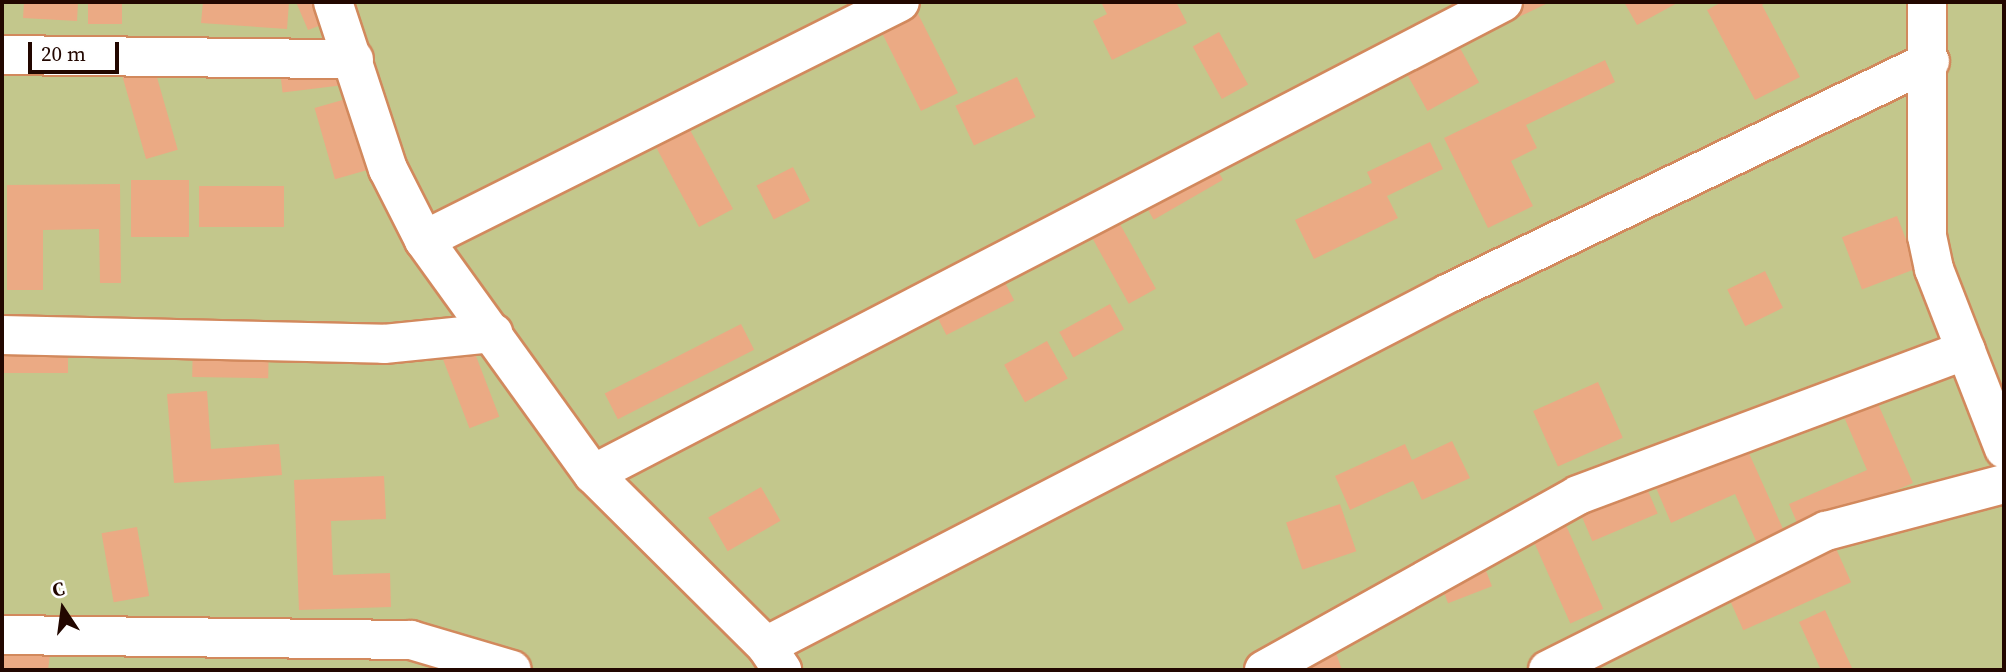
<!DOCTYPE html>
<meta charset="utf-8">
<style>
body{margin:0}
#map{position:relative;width:2006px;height:672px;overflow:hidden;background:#f6d6c4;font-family:"Source Serif 4",serif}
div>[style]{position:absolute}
.green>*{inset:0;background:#c3c78c;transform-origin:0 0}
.building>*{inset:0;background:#ebaa84;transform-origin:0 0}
.roads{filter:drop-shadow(2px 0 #d2895d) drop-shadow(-2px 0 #d2895d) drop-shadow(0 2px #d2895d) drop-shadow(0 -2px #d2895d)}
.minor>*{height:38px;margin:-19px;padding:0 19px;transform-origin:19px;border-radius:19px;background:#fff}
span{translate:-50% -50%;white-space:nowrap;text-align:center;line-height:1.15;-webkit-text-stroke:5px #fefefe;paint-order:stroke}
.frame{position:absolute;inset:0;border:4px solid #220700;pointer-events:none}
.north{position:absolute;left:28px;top:574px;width:70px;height:70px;-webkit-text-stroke:5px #fefefe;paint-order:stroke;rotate:347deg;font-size:19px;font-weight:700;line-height:28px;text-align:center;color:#220700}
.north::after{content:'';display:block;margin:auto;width:24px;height:32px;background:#220700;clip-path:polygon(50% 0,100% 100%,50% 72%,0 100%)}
.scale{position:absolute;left:28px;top:42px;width:91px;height:32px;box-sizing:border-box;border:4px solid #220700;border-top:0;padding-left:9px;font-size:21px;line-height:24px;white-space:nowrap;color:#220700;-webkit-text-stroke:5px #fefefe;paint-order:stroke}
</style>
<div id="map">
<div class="green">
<i style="left:2px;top:2px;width:2002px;height:668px"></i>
</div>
<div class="building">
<i style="clip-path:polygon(24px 2px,78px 2px,77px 21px,23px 18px)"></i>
<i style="left:88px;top:2px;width:34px;height:22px"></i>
<i style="clip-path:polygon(203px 2px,289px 2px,287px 29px,201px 23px)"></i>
<i style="clip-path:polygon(296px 2px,325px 2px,332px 21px,308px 30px)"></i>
<i style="clip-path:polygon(912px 2px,958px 93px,921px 111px,867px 3px)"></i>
<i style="clip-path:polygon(1101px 2px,1176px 2px,1187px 23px,1112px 60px,1093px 21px,1107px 14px)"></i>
<i style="clip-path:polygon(1489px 2px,1550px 2px,1475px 38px)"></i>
<i style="clip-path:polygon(1624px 2px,1679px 2px,1637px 25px)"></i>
<i style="clip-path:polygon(1722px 2px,1767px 2px,1762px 5px,1800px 77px,1755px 100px,1707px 10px)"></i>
<i style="left:1450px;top:30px;width:60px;height:59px;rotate:61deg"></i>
<i style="left:1219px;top:32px;width:60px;height:30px;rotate:61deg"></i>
<i style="left:341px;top:43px;width:42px;height:64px;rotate:83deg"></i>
<i style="left:148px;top:46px;width:108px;height:33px;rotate:74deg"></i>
<i style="clip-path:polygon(1605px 60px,1615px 82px,1526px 125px,1537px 148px,1511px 161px,1533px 206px,1488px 228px,1444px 138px)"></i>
<i style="left:1017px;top:77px;width:44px;height:68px;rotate:65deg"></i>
<i style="left:353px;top:97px;width:74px;height:40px;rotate:74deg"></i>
<i style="clip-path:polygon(642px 121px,689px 128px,733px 209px,699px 227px)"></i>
<i style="clip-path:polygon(1430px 142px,1443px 169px,1387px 196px,1398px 218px,1314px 259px,1295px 220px,1372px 183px,1367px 172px)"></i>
<i style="left:1203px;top:145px;width:40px;height:80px;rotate:60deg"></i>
<i style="left:793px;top:167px;width:38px;height:41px;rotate:63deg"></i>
<i style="left:131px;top:180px;width:58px;height:57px"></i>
<i style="clip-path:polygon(120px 184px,121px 283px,100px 283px,99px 229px,43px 230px,43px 290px,7px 290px,7px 185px)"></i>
<i style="left:199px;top:186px;width:85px;height:41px"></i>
<i style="left:1105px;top:197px;width:105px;height:31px;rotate:61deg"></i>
<i style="left:1897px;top:216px;width:56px;height:59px;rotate:69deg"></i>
<i style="left:991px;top:255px;width:51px;height:76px;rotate:63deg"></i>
<i style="left:1765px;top:271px;width:41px;height:42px;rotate:64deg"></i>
<i style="left:1110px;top:304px;width:29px;height:58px;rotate:61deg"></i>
<i style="left:741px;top:324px;width:29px;height:153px;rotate:63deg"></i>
<i style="left:466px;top:330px;width:93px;height:32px;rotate:69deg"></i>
<i style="left:2px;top:333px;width:66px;height:40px"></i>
<i style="left:193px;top:333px;width:76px;height:44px;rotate:1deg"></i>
<i style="left:1047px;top:341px;width:43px;height:49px;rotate:61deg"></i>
<i style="left:1598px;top:382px;width:61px;height:71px;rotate:66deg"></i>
<i style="clip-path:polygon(1871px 388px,1913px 483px,1801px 532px,1789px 504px,1867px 470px,1838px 403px)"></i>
<i style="clip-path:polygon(207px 391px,211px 449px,279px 444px,282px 475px,174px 483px,167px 394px)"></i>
<i style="clip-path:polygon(1452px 441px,1470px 478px,1422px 500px,1413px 481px,1350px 510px,1335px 476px,1405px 444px,1412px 460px)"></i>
<i style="clip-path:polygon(1744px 442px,1788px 540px,1761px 552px,1735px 494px,1671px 523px,1654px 483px)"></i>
<i style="clip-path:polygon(384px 476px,386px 519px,331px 521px,333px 575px,390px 573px,391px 607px,299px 610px,294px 480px)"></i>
<i style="left:1646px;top:486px;width:30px;height:71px;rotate:67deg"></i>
<i style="left:761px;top:487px;width:39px;height:61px;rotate:60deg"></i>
<i style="left:1340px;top:504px;width:50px;height:57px;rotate:71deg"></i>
<i style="left:1565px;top:523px;width:94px;height:36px;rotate:66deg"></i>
<i style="left:137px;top:527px;width:70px;height:36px;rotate:80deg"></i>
<i style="left:1834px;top:544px;width:42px;height:118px;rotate:66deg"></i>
<i style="left:1483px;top:563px;width:25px;height:47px;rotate:69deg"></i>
<i style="clip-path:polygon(1825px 610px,1853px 670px,1821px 670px,1799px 622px)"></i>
<i style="clip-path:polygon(1331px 639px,1342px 670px,1285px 670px)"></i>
<i style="clip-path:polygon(6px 641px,51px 647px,48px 670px,2px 670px)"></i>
</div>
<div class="roads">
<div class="minor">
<i style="left:333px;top:2px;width:176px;rotate:71.8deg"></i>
<i style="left:388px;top:169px;width:80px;rotate:63.1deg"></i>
<i style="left:424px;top:240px;width:289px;rotate:54.2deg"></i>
<i style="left:593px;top:474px;width:244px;rotate:44.8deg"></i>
<i style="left:766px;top:646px;width:29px;rotate:56deg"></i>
<i style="left:1927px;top:2px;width:234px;rotate:90deg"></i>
<i style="left:1927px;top:236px;width:34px;rotate:78deg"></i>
<i style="left:1934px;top:269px;width:193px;rotate:68.7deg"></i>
<i style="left:2px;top:55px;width:352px;rotate:0.7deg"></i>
<i style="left:424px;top:240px;width:532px;rotate:-26.57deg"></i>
<i style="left:2px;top:335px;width:382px;rotate:1.3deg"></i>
<i style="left:384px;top:344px;width:110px;rotate:-5.8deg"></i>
<i style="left:593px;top:474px;width:1025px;rotate:-27.41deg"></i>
<i style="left:2px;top:635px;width:409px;rotate:0.7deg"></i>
<i style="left:411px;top:640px;width:105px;rotate:16.5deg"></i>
<i style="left:766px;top:646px;width:769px;rotate:-27.33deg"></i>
<i style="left:1449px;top:293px;width:534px;rotate:-25.75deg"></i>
<i style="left:1264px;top:670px;width:359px;rotate:-29.1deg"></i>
<i style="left:1578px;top:495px;width:414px;rotate:-20.5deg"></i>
<i style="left:1548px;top:670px;width:311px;rotate:-26.6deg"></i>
<i style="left:1826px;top:531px;width:184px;rotate:-14.8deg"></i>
</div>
</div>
<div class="frame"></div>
<div class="north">С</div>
<div class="scale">20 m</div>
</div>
